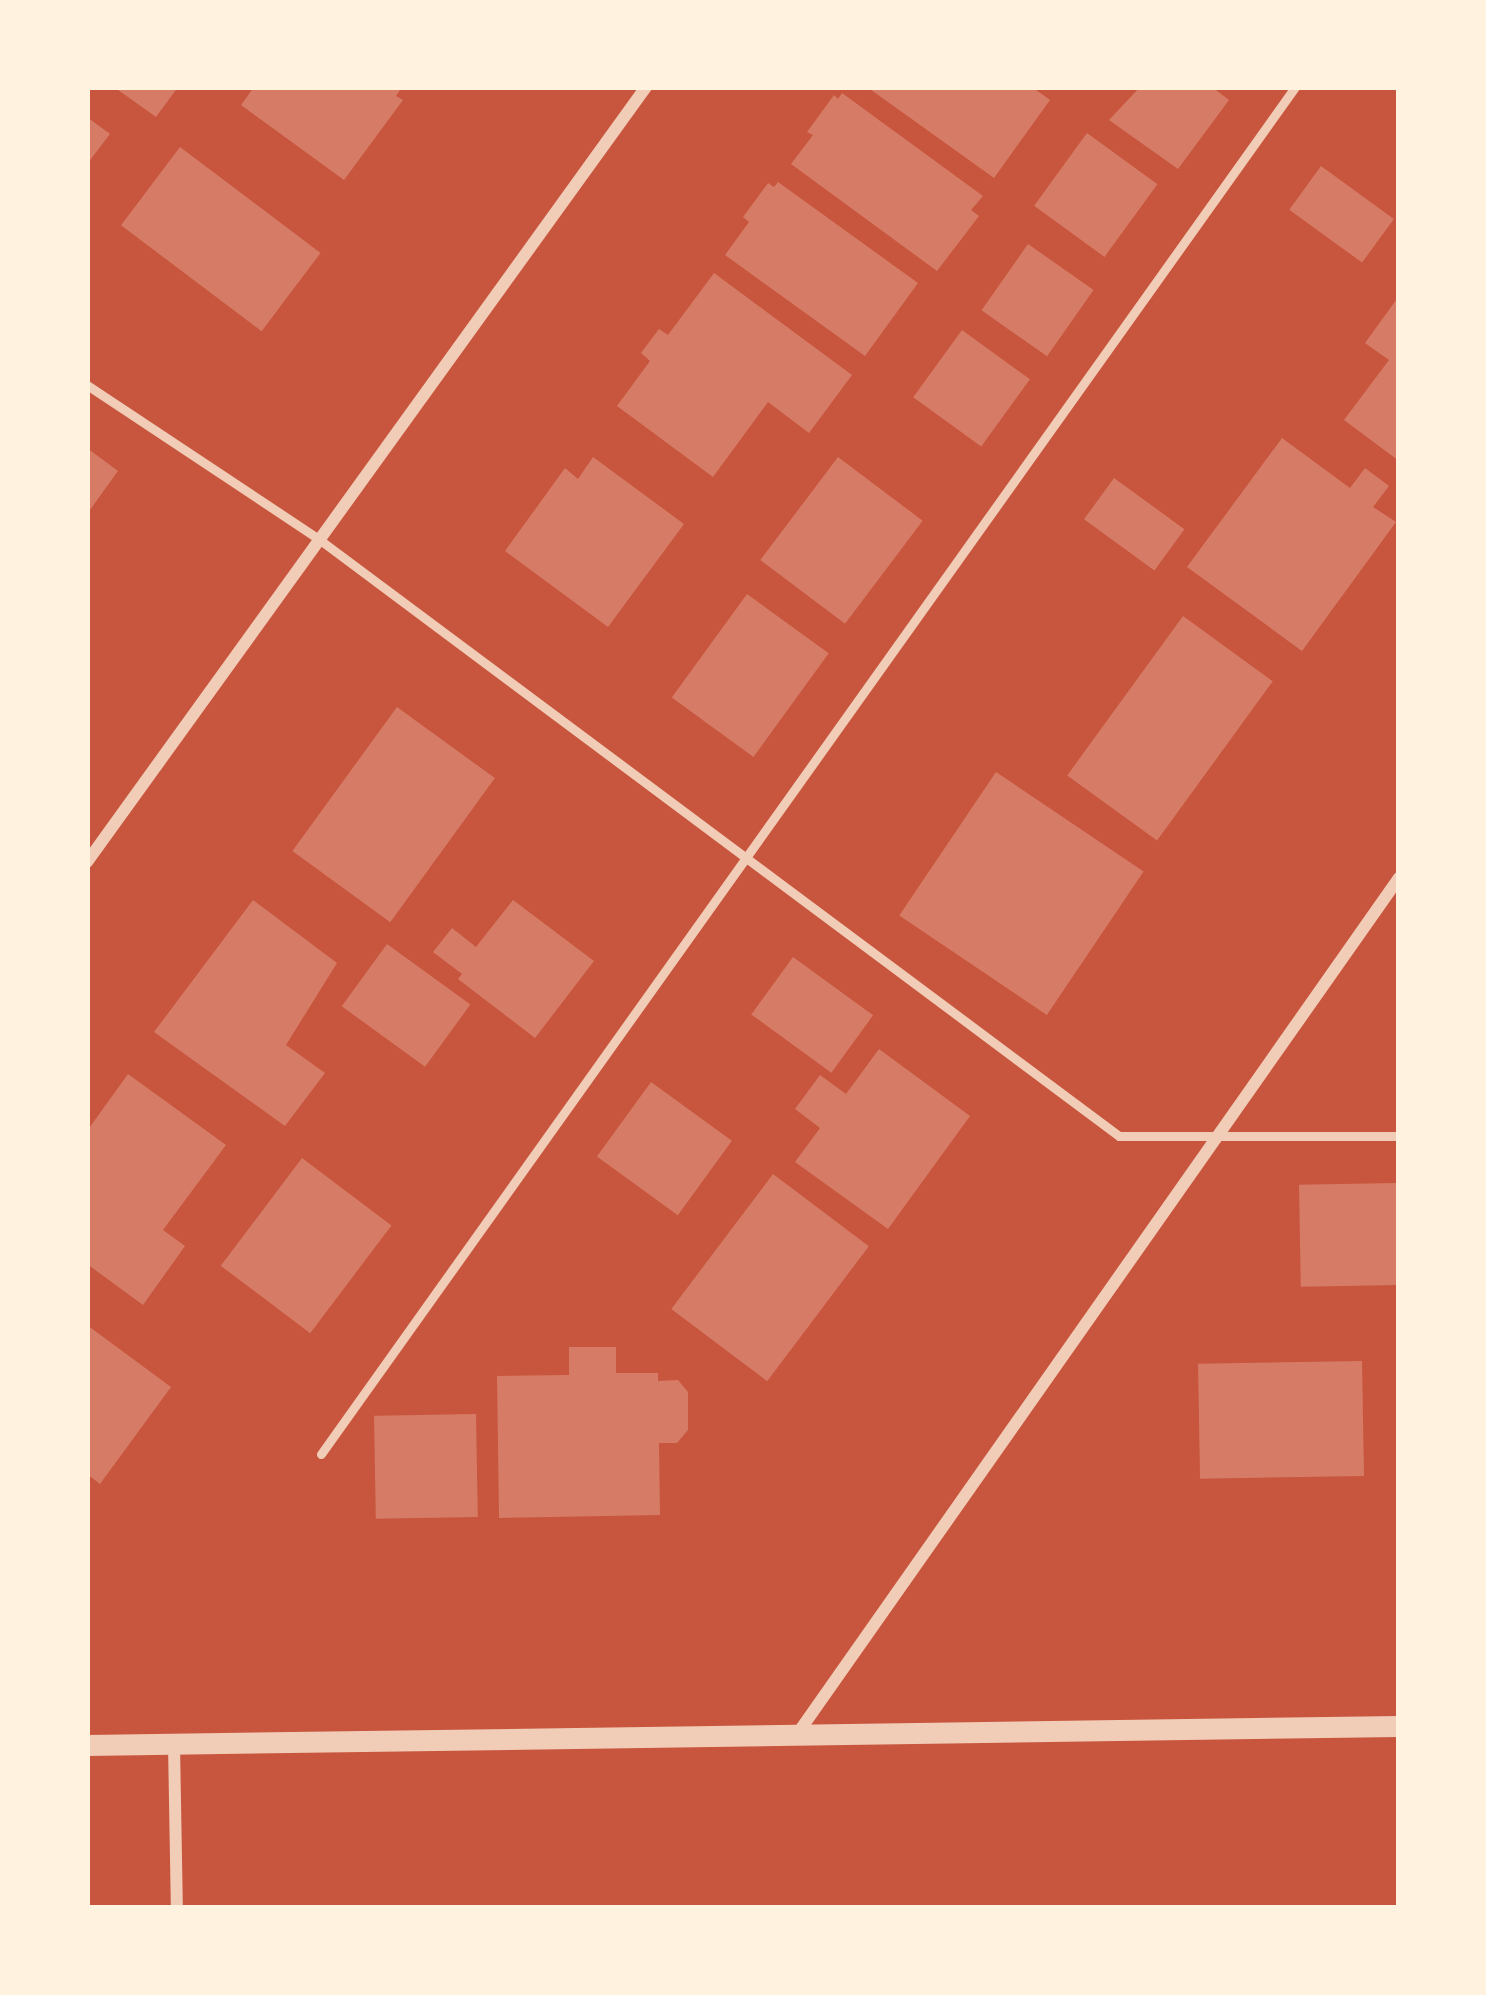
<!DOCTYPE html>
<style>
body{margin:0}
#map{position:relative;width:1486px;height:1995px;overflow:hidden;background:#c8553d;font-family:"Titillium Web",sans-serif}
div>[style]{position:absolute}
.building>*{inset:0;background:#d67c66;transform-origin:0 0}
.service>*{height:9px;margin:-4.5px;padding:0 4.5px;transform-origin:4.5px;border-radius:4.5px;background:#f1ccb7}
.minor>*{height:12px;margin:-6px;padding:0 6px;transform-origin:6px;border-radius:6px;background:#f1ccb7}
.tertiary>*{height:21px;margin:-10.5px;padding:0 10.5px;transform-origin:10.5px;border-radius:10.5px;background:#f1ccb7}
span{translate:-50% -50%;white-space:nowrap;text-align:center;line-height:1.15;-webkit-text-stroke:9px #fff3e0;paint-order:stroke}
.frame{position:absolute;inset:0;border:90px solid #fff3e0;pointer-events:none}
</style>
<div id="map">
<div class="building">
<i style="clip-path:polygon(114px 87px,178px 87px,156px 117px)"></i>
<i style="clip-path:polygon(254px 87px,402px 87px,396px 96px,403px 100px,344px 180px,241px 105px)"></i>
<i style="clip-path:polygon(867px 87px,1032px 87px,1050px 100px,994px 178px)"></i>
<i style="clip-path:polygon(1140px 87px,1212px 87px,1229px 100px,1178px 169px,1109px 120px)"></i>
<i style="clip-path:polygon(842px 93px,983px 196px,971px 210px,979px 216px,937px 271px,791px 164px,813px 135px,807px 132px,834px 95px,838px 99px)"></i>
<i style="clip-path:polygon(87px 117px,110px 134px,87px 164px)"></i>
<i style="left:1087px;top:133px;width:87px;height:90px;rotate:36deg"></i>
<i style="left:180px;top:147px;width:176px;height:98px;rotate:37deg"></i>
<i style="left:1321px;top:166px;width:90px;height:54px;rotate:36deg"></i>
<i style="clip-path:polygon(778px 182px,918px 283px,865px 356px,725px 255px,749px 222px,743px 217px,768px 183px,774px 187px)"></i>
<i style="left:1028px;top:244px;width:80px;height:81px;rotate:35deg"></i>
<i style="clip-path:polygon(714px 273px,852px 375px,809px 433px,768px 402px,713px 477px,617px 406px,650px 361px,641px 353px,659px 329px,668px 335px)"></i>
<i style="clip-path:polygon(1399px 296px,1399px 461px,1344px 420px,1389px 360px,1365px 343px)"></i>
<i style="left:962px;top:330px;width:84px;height:83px;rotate:36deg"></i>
<i style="clip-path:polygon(1282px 438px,1350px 488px,1365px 468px,1389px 486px,1373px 507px,1396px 522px,1302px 651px,1187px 567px)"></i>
<i style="clip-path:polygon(87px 448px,118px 471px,87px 514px)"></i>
<i style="clip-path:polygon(593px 457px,684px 524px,608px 627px,505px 551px,565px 468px,578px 479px)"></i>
<i style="left:838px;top:457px;width:106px;height:129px;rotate:37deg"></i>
<i style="left:1114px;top:478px;width:87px;height:51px;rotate:36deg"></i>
<i style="left:747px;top:594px;width:101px;height:128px;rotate:36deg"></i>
<i style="left:1183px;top:616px;width:111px;height:197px;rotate:36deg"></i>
<i style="left:397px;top:707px;width:121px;height:178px;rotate:36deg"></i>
<i style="left:996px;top:772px;width:178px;height:173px;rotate:34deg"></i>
<i style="clip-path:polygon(253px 900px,337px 963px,286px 1045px,325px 1073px,285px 1126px,154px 1032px)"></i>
<i style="clip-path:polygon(513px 900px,594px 961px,535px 1038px,458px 979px,462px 974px,433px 952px,452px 928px,476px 947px)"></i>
<i style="left:387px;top:944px;width:103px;height:77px;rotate:36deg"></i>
<i style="left:793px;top:957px;width:99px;height:71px;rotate:36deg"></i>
<i style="clip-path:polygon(879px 1049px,970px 1116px,888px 1229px,795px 1162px,820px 1128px,795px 1109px,820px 1075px,846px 1094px)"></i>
<i style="clip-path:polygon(128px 1074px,226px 1145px,163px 1230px,185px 1246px,143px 1305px,87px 1264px,87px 1131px)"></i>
<i style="left:651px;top:1082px;width:100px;height:92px;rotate:36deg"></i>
<i style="left:302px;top:1158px;width:112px;height:135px;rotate:37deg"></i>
<i style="left:773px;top:1174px;width:120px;height:169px;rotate:37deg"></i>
<i style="left:1396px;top:1183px;width:102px;height:97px;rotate:89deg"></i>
<i style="clip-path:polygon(87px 1325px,171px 1387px,100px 1484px,87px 1474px)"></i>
<i style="clip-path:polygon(569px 1347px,616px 1347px,616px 1373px,658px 1373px,658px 1381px,678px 1380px,688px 1392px,688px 1430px,677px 1443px,659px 1443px,660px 1515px,499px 1518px,497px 1376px,569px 1375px)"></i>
<i style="left:1362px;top:1361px;width:115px;height:164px;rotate:89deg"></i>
<i style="left:476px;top:1414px;width:103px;height:102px;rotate:89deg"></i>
</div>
<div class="service">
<i style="left:87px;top:385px;width:275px;rotate:33.6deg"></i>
<i style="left:316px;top:537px;width:1002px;rotate:36.72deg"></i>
<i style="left:1119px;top:1136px;width:280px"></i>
<i style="left:321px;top:1454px;width:1679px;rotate:-54.53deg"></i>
</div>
<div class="minor">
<i style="left:87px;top:862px;width:956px;rotate:-54.2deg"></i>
<i style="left:798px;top:1733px;width:1045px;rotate:-54.9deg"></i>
<i style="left:174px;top:1744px;width:164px;rotate:89deg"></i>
</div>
<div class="tertiary">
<i style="left:87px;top:1745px;width:1312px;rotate:-0.83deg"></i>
</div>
<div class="frame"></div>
</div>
